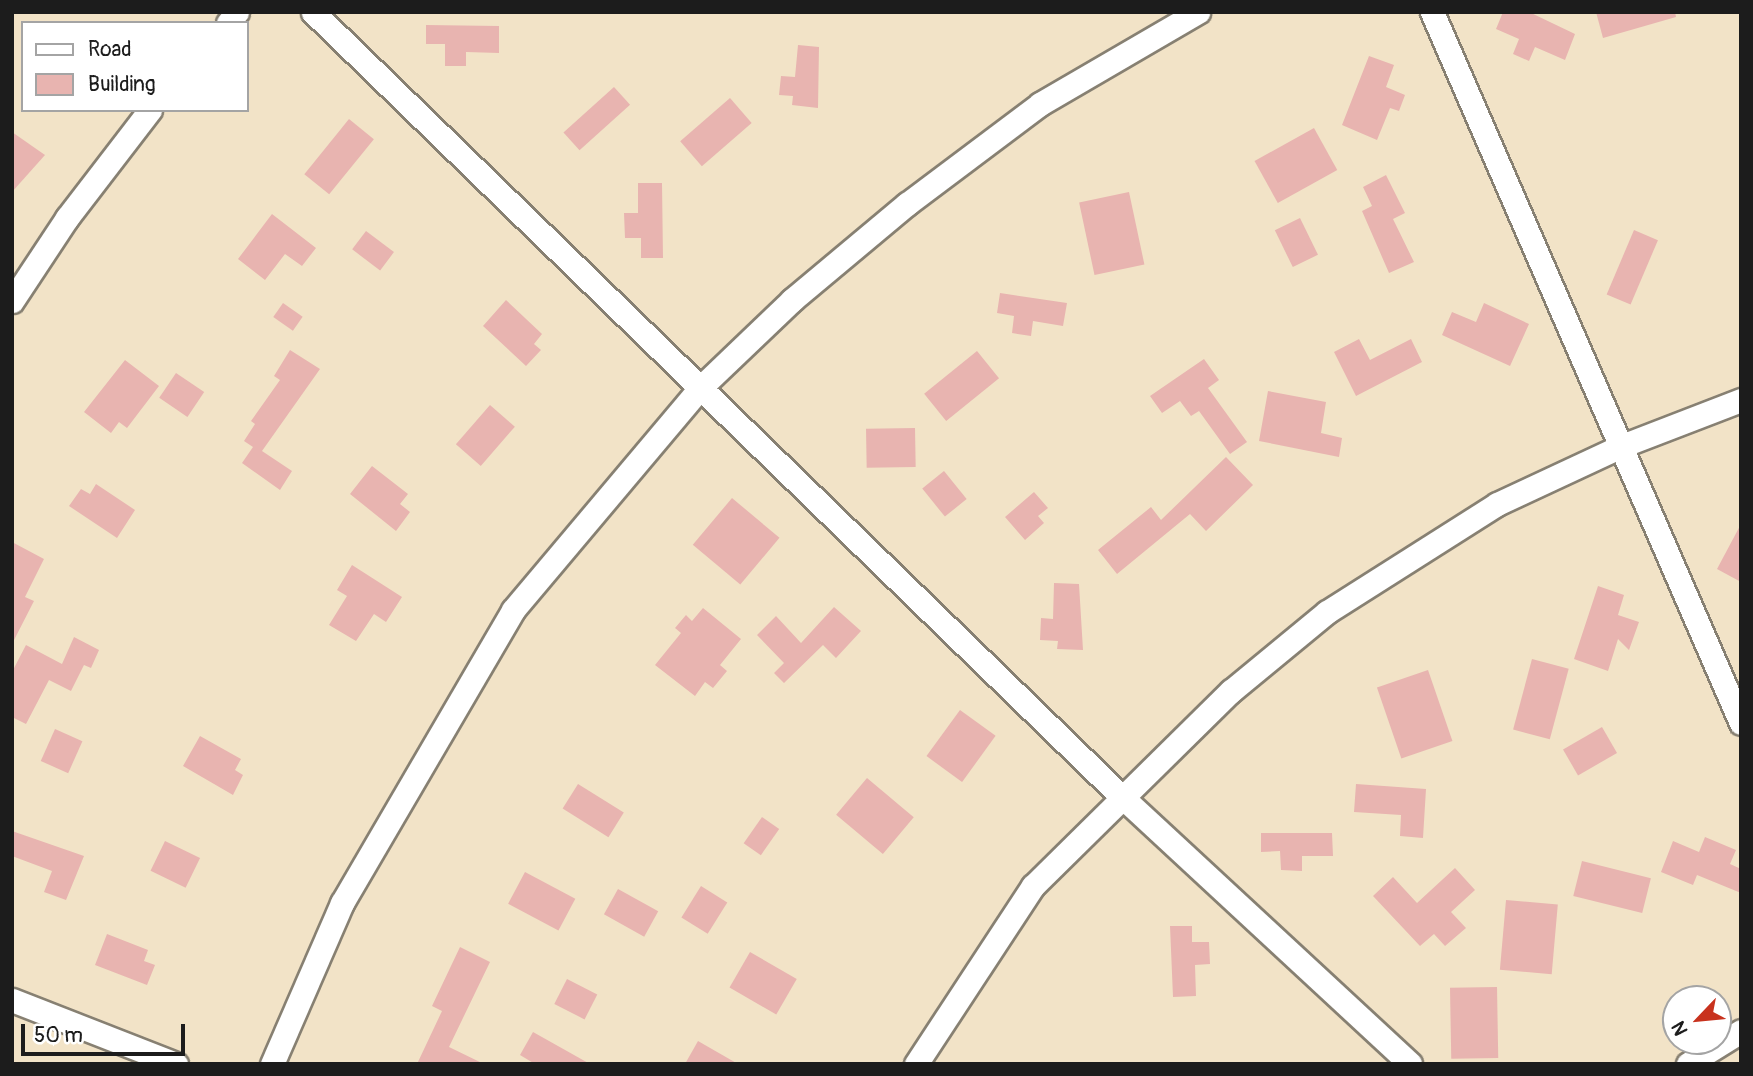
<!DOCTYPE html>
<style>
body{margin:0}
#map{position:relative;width:1753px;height:1076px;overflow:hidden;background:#f2e3c7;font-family:Pangolin,sans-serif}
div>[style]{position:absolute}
.building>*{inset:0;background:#e8b4b0;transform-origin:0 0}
.roads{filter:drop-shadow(2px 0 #878072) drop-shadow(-2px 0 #878072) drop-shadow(0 2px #878072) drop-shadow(0 -2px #878072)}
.minor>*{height:23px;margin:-11.5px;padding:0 11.5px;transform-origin:11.5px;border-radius:11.5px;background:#fff}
span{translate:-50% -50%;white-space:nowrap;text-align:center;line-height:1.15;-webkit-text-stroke:6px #fff;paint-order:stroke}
.frame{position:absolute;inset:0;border:14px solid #1c1c1c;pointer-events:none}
.legend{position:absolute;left:21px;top:21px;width:228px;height:91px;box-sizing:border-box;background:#fff;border:2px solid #a4a4a4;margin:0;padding:9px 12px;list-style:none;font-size:21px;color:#1c1c1c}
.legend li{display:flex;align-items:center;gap:14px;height:35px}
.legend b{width:35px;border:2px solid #a4a4a4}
.north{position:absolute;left:1662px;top:985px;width:70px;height:70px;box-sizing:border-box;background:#fff;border:2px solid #a4a4a4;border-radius:50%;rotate:244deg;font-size:19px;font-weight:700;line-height:28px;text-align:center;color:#1c1c1c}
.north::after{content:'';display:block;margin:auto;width:24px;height:32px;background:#c8321e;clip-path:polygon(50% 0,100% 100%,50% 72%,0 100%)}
.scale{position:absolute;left:21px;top:1024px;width:164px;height:32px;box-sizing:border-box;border:4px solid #1c1c1c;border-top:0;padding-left:9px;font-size:21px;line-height:24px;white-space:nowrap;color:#1c1c1c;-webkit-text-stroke:5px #fff;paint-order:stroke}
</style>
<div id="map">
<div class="building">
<i style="clip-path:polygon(1503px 12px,1529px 12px,1575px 34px,1565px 60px,1535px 47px,1529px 61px,1513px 54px,1519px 39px,1496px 29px)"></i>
<i style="clip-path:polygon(1596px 12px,1675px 12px,1676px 17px,1603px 38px)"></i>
<i style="clip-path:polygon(426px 25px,499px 26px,499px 53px,466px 52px,466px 66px,445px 66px,445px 44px,426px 44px)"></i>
<i style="clip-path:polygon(798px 45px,819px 47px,818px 108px,792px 105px,793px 96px,779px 95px,781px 76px,795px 77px)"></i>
<i style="clip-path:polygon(1369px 56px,1394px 65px,1386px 87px,1405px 95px,1399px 111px,1390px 108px,1377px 140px,1342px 125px)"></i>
<i style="left:614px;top:87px;width:24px;height:68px;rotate:48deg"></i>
<i style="left:730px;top:98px;width:33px;height:66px;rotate:49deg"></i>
<i style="left:349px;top:119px;width:32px;height:71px;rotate:39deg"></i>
<i style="left:1314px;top:128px;width:48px;height:68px;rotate:61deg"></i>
<i style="clip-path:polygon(12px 132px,45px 155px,12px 192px)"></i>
<i style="clip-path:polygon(1386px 175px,1405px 213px,1393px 219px,1414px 262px,1389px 273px,1362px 211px,1372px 206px,1363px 187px)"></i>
<i style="clip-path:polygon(638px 183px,662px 183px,663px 258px,641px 258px,641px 238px,625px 238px,624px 213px,638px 213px)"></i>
<i style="left:1129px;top:192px;width:74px;height:51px;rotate:78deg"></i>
<i style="clip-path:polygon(272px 214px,316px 248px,302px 266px,285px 254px,265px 280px,238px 259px)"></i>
<i style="left:1300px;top:218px;width:41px;height:28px;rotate:64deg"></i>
<i style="left:1634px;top:230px;width:26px;height:70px;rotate:23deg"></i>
<i style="left:366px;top:231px;width:35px;height:23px;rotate:37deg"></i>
<i style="clip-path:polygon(1000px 293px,1067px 303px,1063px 326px,1033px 321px,1031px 336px,1012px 333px,1014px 316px,997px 313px)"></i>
<i style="clip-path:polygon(506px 300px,542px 334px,534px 344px,541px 350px,526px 366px,483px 326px)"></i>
<i style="left:283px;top:303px;width:24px;height:17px;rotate:35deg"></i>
<i style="clip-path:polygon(1484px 303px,1529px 324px,1510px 366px,1442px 335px,1452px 312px,1476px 322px)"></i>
<i style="clip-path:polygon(1359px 339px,1370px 360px,1411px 339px,1422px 362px,1356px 396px,1334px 352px)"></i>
<i style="clip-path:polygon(290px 350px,320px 369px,262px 451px,292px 471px,280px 490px,242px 463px,253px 447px,244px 441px,255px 424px,251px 421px,280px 380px,274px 376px)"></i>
<i style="left:977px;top:351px;width:35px;height:68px;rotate:51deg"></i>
<i style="clip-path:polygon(1204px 359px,1219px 380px,1208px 388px,1247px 442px,1230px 454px,1199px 411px,1191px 416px,1180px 401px,1162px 413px,1150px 396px)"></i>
<i style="clip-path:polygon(125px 360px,159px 386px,127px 428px,119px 422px,111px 433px,84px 412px)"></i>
<i style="left:176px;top:373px;width:34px;height:30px;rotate:34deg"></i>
<i style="clip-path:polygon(1268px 391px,1326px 402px,1321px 433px,1342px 438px,1339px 457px,1259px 441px)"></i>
<i style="left:490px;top:405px;width:33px;height:52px;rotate:41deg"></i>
<i style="left:915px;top:428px;width:39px;height:49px;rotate:89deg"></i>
<i style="clip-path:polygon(1226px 457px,1253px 485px,1206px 531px,1190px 514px,1117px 574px,1098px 550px,1151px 507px,1161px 520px)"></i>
<i style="clip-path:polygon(372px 466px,408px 494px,400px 504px,410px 512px,396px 531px,350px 494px)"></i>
<i style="left:944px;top:471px;width:36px;height:28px;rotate:51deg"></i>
<i style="clip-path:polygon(96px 484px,135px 510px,117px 538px,69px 506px,81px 489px,90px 494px)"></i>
<i style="clip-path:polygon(1034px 492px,1048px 508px,1038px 516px,1044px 523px,1025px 540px,1005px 517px)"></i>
<i style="left:732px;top:498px;width:62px;height:61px;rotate:40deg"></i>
<i style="clip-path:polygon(1741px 524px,1741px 582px,1717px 569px)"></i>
<i style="clip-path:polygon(12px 542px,44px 559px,25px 597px,34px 601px,12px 644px)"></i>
<i style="clip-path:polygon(352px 565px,402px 597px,386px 622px,374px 614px,356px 641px,329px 625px,347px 596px,337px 590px)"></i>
<i style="clip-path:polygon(1054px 583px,1079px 584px,1083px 650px,1057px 649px,1058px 641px,1040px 640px,1041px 618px,1053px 619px)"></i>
<i style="clip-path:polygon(1598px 586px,1624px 595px,1618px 615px,1639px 622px,1629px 650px,1618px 639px,1608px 671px,1574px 659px)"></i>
<i style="clip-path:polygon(834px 607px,861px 631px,836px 658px,823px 645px,784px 683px,774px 673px,784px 663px,757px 635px,776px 616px,801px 643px)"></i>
<i style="clip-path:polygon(703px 608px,741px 639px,720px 665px,727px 671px,713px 688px,705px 682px,695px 696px,655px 665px,681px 633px,675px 628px,686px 615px,692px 621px)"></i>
<i style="clip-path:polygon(74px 637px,99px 650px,91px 668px,84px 665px,71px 691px,49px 680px,26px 724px,12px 717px,12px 672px,26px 645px,62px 664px)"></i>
<i style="left:1532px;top:659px;width:38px;height:73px;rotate:15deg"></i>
<i style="left:1428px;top:670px;width:75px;height:54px;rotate:71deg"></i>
<i style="left:960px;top:710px;width:44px;height:57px;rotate:36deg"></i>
<i style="left:1602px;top:727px;width:30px;height:45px;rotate:60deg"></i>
<i style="left:55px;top:729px;width:30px;height:35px;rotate:24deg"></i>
<i style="clip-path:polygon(200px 736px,241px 759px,235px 770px,243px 775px,233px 795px,183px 766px)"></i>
<i style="left:867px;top:778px;width:61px;height:48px;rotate:40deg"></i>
<i style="left:578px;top:784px;width:54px;height:29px;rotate:32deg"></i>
<i style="clip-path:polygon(1356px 784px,1426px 789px,1423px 838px,1400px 836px,1401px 815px,1354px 812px)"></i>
<i style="left:762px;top:817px;width:21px;height:32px;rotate:35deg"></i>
<i style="clip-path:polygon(12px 831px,84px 856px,66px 900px,44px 892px,52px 871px,12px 856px)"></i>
<i style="clip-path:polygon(1261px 833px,1332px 833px,1333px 856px,1302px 856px,1302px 871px,1281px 870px,1280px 851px,1261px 852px)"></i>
<i style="clip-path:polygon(1705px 837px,1736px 850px,1730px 864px,1741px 869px,1741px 893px,1697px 875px,1693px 885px,1661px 872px,1673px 841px,1699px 852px)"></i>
<i style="left:165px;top:841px;width:39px;height:33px;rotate:26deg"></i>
<i style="left:1582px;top:861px;width:71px;height:36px;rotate:14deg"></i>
<i style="clip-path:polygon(1455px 868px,1475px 890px,1451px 912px,1466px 928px,1445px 946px,1434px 934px,1420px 946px,1373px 896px,1393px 877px,1417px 903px)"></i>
<i style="left:525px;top:872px;width:57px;height:36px;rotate:28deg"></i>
<i style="left:701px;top:886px;width:31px;height:37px;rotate:32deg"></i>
<i style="left:618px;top:889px;width:46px;height:29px;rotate:29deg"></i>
<i style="left:1506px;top:900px;width:52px;height:70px;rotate:5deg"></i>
<i style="clip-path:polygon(1170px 926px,1192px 926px,1192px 942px,1209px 942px,1210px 964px,1195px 965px,1196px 996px,1173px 997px)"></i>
<i style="clip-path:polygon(107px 934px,148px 950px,144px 961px,155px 965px,147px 985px,95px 965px)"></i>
<i style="clip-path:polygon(460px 947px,490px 962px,449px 1047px,484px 1064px,417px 1064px,442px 1011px,432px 1006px)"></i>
<i style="left:750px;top:952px;width:54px;height:41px;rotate:30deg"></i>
<i style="left:567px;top:979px;width:34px;height:28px;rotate:27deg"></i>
<i style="left:1497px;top:987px;width:71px;height:47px;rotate:89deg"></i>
<i style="clip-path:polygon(533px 1032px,590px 1064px,535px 1064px,520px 1055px)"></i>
<i style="clip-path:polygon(698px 1041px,738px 1064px,685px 1064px)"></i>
</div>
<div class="roads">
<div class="minor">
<i style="left:313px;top:12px;width:1126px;rotate:44.14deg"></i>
<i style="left:1121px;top:796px;width:394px;rotate:42.8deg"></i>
<i style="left:1432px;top:12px;width:775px;rotate:66.51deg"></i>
<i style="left:228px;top:23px;width:14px;rotate:-51deg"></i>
<i style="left:12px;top:301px;width:100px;rotate:-56.5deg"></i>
<i style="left:67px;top:218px;width:136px;rotate:-52.5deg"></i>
<i style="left:12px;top:1000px;width:176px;rotate:21.3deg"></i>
<i style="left:272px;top:1064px;width:176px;rotate:-66.5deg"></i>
<i style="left:342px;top:903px;width:339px;rotate:-59.7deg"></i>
<i style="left:513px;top:610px;width:290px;rotate:-49.9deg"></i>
<i style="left:700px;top:388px;width:127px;rotate:-43.7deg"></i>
<i style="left:792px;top:300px;width:150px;rotate:-39.9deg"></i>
<i style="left:907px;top:204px;width:166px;rotate:-36.9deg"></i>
<i style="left:1040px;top:104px;width:183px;rotate:-30.2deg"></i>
<i style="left:916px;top:1064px;width:213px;rotate:-56.7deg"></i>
<i style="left:1033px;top:886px;width:278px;rotate:-44.6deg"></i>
<i style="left:1231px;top:691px;width:124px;rotate:-39.5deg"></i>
<i style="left:1327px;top:612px;width:201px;rotate:-32.4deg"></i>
<i style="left:1497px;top:504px;width:135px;rotate:-25deg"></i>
<i style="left:1619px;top:447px;width:131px;rotate:-21.1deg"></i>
<i style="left:1688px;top:1064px;width:62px;rotate:-31.9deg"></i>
</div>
</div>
<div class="frame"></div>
<ul class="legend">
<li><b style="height:9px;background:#fff"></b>Road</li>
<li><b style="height:19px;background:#e8b4b0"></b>Building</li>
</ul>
<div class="north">N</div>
<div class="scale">50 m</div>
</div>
